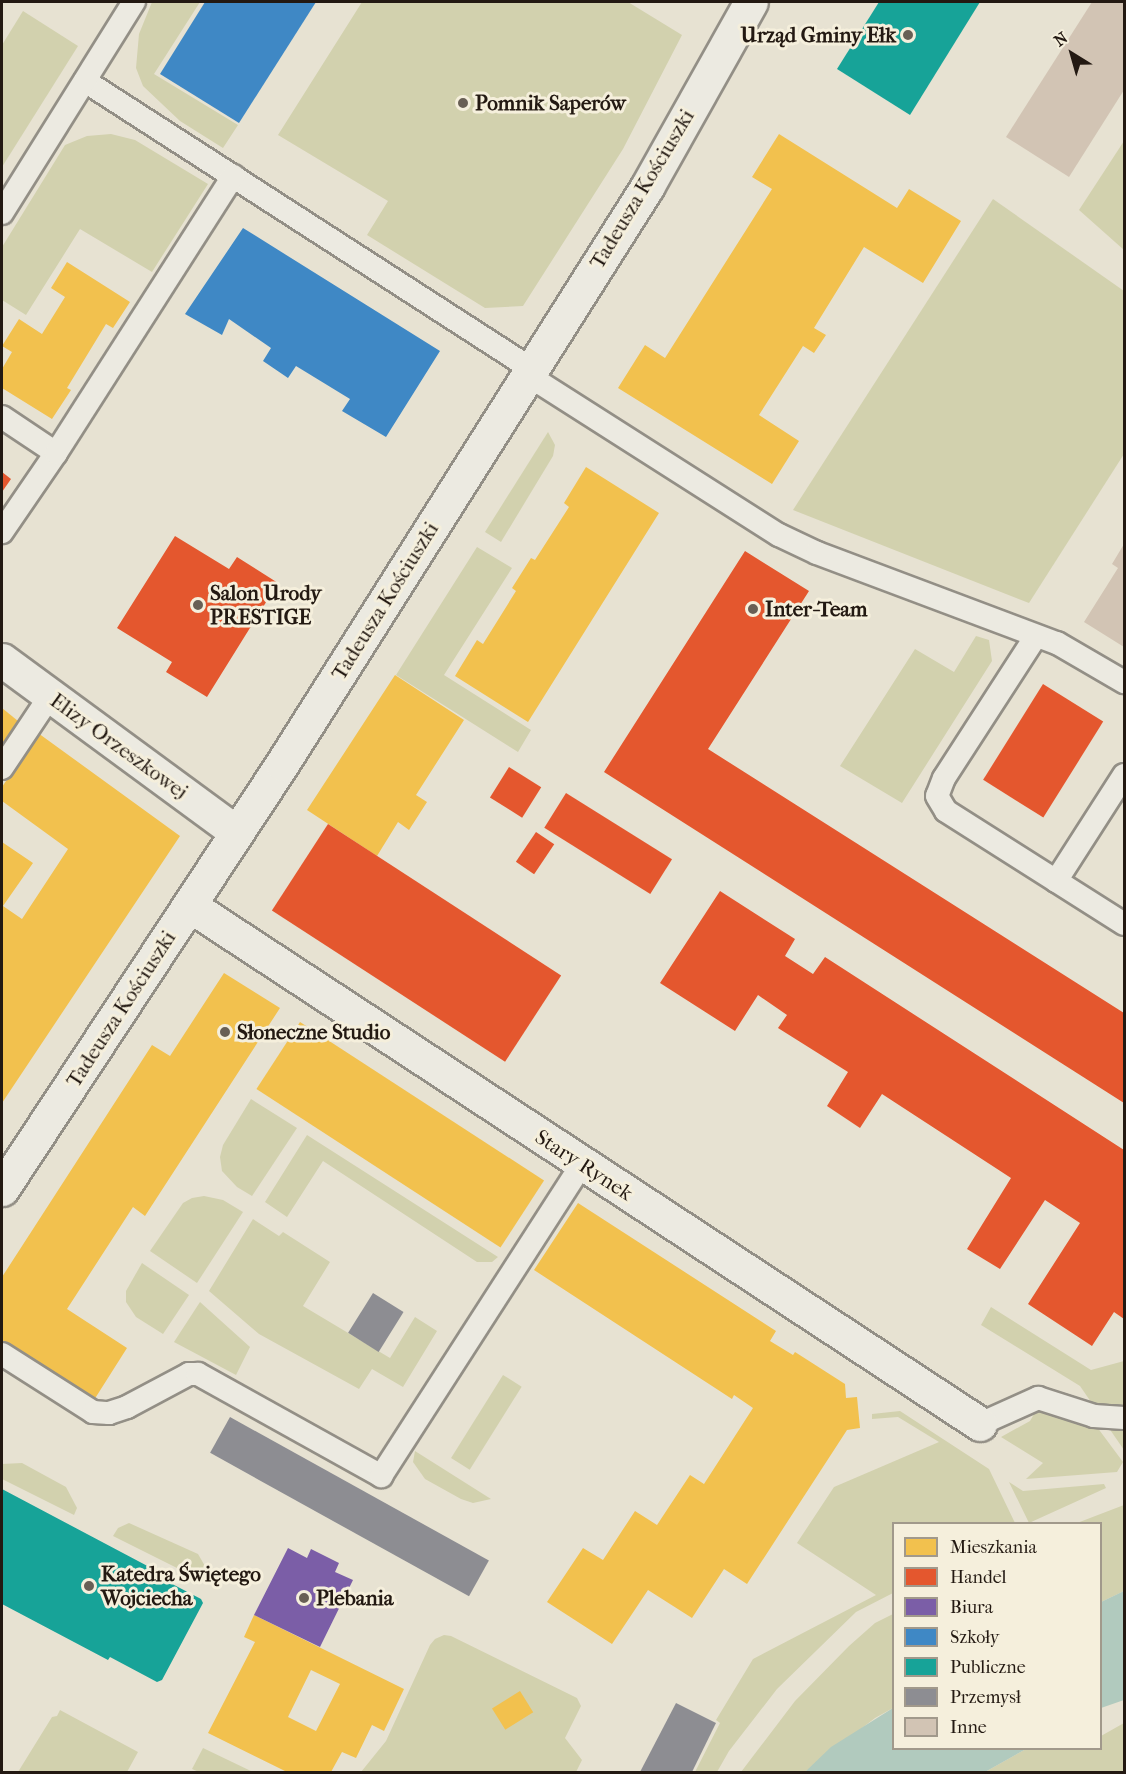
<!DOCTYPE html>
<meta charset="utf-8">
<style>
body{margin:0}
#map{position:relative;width:1126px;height:1774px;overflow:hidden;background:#e7e2d2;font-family:"IM FELL French Canon",serif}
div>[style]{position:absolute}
.green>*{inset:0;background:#d2d1ae;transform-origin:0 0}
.water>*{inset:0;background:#b1cabe}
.homes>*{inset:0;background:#f2c14e;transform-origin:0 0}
.shops>*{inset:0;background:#e4572e;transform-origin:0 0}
.offices>*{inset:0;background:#7b5ea7}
.schools>*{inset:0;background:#3f88c5}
.public>*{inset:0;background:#17a398}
.industry>*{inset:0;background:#8d8d92;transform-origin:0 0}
.building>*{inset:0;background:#d2c4b4}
.roads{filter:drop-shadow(2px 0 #938f86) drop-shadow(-2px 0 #938f86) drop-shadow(0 2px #938f86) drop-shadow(0 -2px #938f86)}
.service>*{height:22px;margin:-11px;padding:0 11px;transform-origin:11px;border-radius:11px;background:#eceae1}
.minor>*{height:33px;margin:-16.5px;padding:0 16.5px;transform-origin:16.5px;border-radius:16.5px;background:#eceae1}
.tertiary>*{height:33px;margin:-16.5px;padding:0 16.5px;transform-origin:16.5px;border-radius:16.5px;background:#eceae1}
.dots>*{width:16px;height:16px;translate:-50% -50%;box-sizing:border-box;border:3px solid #f5efdc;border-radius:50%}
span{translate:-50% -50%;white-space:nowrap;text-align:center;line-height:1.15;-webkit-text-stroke:6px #f5efdc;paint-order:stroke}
.poi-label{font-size:21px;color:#231912;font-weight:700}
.right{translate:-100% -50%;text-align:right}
.left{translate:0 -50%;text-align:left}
.street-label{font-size:21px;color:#231912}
.frame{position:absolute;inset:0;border:3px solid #231912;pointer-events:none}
.legend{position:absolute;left:892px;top:1522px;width:210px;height:228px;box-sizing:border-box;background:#f5efdc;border:2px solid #a1998b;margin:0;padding:8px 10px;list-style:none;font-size:18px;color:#231912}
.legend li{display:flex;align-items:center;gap:12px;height:30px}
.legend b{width:30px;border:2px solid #a1998b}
.north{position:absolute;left:1042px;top:24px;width:60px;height:60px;-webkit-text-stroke:4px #f5efdc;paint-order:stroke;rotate:323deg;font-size:16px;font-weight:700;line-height:24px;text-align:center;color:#231912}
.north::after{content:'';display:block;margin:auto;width:21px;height:27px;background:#231912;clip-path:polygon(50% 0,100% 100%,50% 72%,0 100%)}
</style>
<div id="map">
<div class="green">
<i style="clip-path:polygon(152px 2px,200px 2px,154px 74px,238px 125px,223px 148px,180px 121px,143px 86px,136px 68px,139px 34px)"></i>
<i style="clip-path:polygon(362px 2px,628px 2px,682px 35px,623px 149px,523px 306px,485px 308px,367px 235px,388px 201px,278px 135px)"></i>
<i style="clip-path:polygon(23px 11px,78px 46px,2px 167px,2px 45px)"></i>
<i style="clip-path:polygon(111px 134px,135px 140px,208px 184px,152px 272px,80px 229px,26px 315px,2px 300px,2px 247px,65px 145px,87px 136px)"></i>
<i style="clip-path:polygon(1124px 141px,1124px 250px,1079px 210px)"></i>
<i style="clip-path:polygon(993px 199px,1124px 291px,1124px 454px,1029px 603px,793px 510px)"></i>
<i style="clip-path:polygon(548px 432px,555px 445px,553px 456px,501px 542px,485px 532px)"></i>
<i style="clip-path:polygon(477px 547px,512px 568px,444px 675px,531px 730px,518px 752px,396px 675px)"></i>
<i style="clip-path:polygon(976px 636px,989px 640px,992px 661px,902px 803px,840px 766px,915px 649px,954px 672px)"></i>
<i style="clip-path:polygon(251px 1099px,297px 1128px,252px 1196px,237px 1187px,222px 1171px,220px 1157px,223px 1145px)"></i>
<i style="clip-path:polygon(307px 1135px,498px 1257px,492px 1262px,477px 1262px,323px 1161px,287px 1217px,265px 1202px)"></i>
<i style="clip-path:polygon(204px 1196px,223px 1200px,243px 1212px,197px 1283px,150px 1251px,183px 1203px,192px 1198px)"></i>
<i style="clip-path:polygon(253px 1219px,279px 1236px,283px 1232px,330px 1262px,303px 1306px,390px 1358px,415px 1317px,437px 1331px,403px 1387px,372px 1369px,359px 1389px,259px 1334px,209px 1291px)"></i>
<i style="clip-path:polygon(142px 1263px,189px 1295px,163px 1334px,136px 1317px,126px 1302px,126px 1291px)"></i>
<i style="clip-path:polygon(200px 1302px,250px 1347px,236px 1375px,174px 1342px)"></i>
<i style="clip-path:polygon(991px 1307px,1091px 1370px,1124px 1361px,1124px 1450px,1080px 1386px,981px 1325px)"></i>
<i style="left:503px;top:1375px;width:22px;height:98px;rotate:32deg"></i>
<i style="clip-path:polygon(1037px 1409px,1097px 1427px,1123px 1462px,1117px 1472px,1026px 1479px,1043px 1463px,1001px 1437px,1030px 1421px)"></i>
<i style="clip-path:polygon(900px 1411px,989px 1469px,1015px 1523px,894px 1524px,893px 1593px,856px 1612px,777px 1689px,729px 1751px,717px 1772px,695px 1772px,720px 1723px,716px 1720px,753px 1659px,876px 1595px,797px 1543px,834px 1487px,939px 1442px,898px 1417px,872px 1419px,872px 1414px)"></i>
<i style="clip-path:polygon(415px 1451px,491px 1499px,473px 1503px,461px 1499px,425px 1479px,413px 1462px)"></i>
<i style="clip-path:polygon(22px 1463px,66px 1487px,77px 1508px,74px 1515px,2px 1479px,2px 1464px)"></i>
<i style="clip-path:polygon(1009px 1482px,1023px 1491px,1104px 1484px,1106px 1488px,1029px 1523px)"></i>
<i style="clip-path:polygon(1124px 1505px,1124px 1591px,1101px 1602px,1100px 1524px,1077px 1523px)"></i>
<i style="clip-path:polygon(129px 1523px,198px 1554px,209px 1573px,209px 1584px,113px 1536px,118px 1528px)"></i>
<i style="clip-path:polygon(893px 1614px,893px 1708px,875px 1718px,805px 1772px,741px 1772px,795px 1701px,849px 1646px,875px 1623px)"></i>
<i style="clip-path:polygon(444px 1635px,451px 1636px,577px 1698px,581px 1706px,565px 1738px,582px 1760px,576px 1772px,361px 1772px,386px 1741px,430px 1645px,435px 1639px)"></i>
<i style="clip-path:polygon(60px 1710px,138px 1752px,127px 1772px,18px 1772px,52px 1717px,57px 1716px)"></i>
<i style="clip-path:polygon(1124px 1723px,1124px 1772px,985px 1772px,1026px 1749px,1100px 1748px,1101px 1736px)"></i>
<i style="clip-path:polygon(203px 1748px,253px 1772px,199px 1772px,192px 1769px)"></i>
</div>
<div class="water">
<i style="clip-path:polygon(1124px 1591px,1124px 1700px,1101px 1708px,1101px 1602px)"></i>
<i style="clip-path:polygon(893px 1708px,894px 1748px,1026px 1749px,985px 1772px,805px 1772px,831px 1747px)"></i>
</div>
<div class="homes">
<i style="clip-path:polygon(779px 134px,897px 208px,909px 189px,961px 221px,923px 283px,864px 247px,814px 328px,826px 335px,814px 353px,803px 346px,759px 415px,799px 441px,772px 484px,618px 388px,645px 345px,665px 358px,772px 189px,752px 177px)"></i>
<i style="clip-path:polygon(67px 262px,130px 302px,113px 328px,106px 324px,67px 388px,71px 390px,52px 419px,2px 388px,2px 369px,12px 352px,2px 346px,19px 319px,42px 334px,65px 297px,51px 288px)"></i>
<i style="clip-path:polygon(586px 467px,659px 513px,528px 722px,455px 676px,477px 640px,483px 644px,516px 591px,512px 588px,531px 558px,535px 560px,569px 507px,564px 503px)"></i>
<i style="clip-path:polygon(395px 675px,464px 720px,416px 795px,427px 802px,409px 830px,398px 822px,377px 856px,307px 810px)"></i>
<i style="clip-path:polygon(2px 708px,18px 721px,2px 744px)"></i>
<i style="clip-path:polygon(38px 733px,180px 836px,2px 1103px,2px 842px,33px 863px,3px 906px,22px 919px,68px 849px,2px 801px,2px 787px)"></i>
<i style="clip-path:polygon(224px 973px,280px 1008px,145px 1216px,133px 1207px,67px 1309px,127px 1348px,94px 1400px,2px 1340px,2px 1277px,152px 1045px,170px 1056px)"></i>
<i style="left:300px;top:1022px;width:291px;height:80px;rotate:33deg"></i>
<i style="clip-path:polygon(578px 1203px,776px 1331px,770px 1341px,793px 1355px,795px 1352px,845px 1384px,846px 1398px,857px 1397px,860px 1428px,847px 1430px,747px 1584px,724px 1569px,692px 1618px,648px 1590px,612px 1644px,547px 1602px,583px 1548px,603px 1560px,635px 1511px,657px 1525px,690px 1475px,704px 1484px,753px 1408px,734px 1395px,732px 1399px,534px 1270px)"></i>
<i style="clip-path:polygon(evenodd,254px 1615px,404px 1689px,384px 1731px,372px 1725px,356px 1758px,342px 1752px,331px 1772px,287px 1772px,208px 1733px,255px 1642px,244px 1637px,254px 1615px,311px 1670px,340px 1684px,316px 1731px,288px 1717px,311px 1670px)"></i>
<i style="left:520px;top:1691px;width:25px;height:33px;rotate:58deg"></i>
</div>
<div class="shops">
<i style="clip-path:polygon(2px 472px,11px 479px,2px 492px)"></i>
<i style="clip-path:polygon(175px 536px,229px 569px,237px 557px,278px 583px,207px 697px,166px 672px,172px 662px,117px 628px)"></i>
<i style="clip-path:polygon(745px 551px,809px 591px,708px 749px,1124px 1013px,1124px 1103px,604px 772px)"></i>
<i style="left:1043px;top:684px;width:71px;height:113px;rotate:32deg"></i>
<i style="left:509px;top:767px;width:38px;height:36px;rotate:32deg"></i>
<i style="left:566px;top:793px;width:125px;height:41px;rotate:32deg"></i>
<i style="left:328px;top:824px;width:278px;height:103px;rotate:33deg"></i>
<i style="left:536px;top:832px;width:22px;height:36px;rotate:34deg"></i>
<i style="clip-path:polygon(720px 891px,795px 939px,785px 956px,813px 974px,825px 957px,1124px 1150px,1124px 1319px,1114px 1312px,1092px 1346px,1028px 1304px,1080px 1223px,1045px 1200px,1000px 1269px,967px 1249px,1011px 1178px,882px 1094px,860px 1128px,827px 1106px,848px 1072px,778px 1028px,787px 1015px,758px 995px,735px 1031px,660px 983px)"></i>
</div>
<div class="offices">
<i style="clip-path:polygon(288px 1548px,307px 1558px,311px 1549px,339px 1563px,335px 1572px,353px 1580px,320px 1647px,254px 1615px)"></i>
</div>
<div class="schools">
<i style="clip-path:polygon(205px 2px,316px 2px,239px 123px,160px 74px)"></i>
<i style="clip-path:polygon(243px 228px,440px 351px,386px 437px,342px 411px,350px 399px,296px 366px,288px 378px,263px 361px,271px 348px,229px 319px,222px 335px,185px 314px)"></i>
</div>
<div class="public">
<i style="clip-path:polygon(879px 2px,980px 2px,910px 115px,837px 69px)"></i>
<i style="clip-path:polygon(2px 1489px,155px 1570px,153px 1574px,201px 1599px,203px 1603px,162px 1680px,157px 1682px,110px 1657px,108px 1660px,2px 1604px)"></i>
</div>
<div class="industry">
<i style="left:373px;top:1293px;width:36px;height:47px;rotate:32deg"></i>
<i style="left:230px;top:1417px;width:296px;height:41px;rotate:29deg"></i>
<i style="clip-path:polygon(676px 1703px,716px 1723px,692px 1772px,640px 1772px)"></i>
</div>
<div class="building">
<i style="clip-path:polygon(1092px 2px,1124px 2px,1124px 90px,1069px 177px,1006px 137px)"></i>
<i style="clip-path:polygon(1124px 544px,1124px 647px,1084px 622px,1118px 568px,1112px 564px)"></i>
</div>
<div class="roads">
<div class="service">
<i style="left:85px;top:81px;width:530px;rotate:32.82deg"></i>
<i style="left:2px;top:213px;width:249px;rotate:-58deg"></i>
<i style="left:526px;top:374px;width:300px;rotate:32.5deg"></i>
<i style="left:779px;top:535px;width:42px;rotate:25.3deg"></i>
<i style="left:817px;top:553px;width:256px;rotate:20.6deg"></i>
<i style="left:1057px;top:643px;width:78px;rotate:30.2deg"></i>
<i style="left:2px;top:417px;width:65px;rotate:33.7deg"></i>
<i style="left:56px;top:453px;width:96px;rotate:124.4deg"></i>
<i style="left:56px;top:453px;width:329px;rotate:-57.4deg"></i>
<i style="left:1036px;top:636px;width:169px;rotate:122.9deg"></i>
<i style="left:944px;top:778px;width:19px;rotate:111deg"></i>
<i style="left:937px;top:796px;width:17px;rotate:59deg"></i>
<i style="left:946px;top:811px;width:211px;rotate:32.4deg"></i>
<i style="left:2px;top:768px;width:87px;rotate:-56.3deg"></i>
<i style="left:1056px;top:881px;width:126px;rotate:-57.3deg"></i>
<i style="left:2px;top:1354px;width:108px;rotate:32.5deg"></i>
<i style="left:93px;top:1412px;width:16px;rotate:4deg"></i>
<i style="left:109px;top:1413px;width:19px;rotate:-18deg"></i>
<i style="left:127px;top:1407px;width:70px;rotate:-28deg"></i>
<i style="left:189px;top:1374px;width:9px"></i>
<i style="left:198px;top:1374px;width:210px;rotate:29.1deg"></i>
<i style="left:381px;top:1476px;width:371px;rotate:-57.2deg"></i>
<i style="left:980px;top:1424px;width:64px;rotate:-24.1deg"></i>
<i style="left:1038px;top:1398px;width:59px;rotate:17.8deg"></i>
<i style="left:1094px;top:1416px;width:30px;rotate:4deg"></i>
</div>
<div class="minor">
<i style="left:2px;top:660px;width:290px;rotate:36.3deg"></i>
<i style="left:189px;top:905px;width:946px;rotate:33.27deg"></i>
</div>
<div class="tertiary">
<i style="left:2px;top:1189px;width:509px;rotate:-56.62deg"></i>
<i style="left:282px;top:764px;width:683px;rotate:-57.68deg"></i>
<i style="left:647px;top:187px;width:212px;rotate:-60.7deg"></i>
</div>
</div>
<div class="dots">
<i style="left:908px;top:35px;background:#685f55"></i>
<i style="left:463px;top:103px;background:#685f55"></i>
<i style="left:198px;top:605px;background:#685f55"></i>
<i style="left:753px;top:609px;background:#685f55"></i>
<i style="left:225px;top:1032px;background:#685f55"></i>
<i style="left:89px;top:1586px;background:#685f55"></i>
<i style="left:304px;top:1598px;background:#685f55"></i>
</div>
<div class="poi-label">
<span class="right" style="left:896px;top:35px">Urząd Gminy Ełk</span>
<span class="left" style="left:475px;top:103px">Pomnik Saperów</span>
<span class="left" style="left:210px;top:605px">Salon Urody<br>PRESTIGE</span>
<span class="left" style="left:765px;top:609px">Inter-Team</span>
<span class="left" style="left:237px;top:1032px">Słoneczne Studio</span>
<span class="left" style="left:101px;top:1586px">Katedra Świętego<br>Wojciecha</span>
<span class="left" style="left:316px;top:1598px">Plebania</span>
</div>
<div class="street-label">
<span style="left:642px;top:189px;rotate:-59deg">Tadeusza Kościuszki</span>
<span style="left:385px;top:601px;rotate:-58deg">Tadeusza Kościuszki</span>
<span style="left:119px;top:746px;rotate:36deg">Elizy Orzeszkowej</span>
<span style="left:121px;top:1009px;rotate:-57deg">Tadeusza Kościuszki</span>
<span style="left:584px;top:1165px;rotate:33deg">Stary Rynek</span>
</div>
<div class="frame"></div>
<ul class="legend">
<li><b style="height:16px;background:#f2c14e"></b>Mieszkania</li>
<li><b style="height:16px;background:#e4572e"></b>Handel</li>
<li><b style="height:16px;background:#7b5ea7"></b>Biura</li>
<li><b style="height:16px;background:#3f88c5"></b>Szkoły</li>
<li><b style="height:16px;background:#17a398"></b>Publiczne</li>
<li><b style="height:16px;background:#8d8d92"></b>Przemysł</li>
<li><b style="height:16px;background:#d2c4b4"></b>Inne</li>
</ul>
<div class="north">N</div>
</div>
